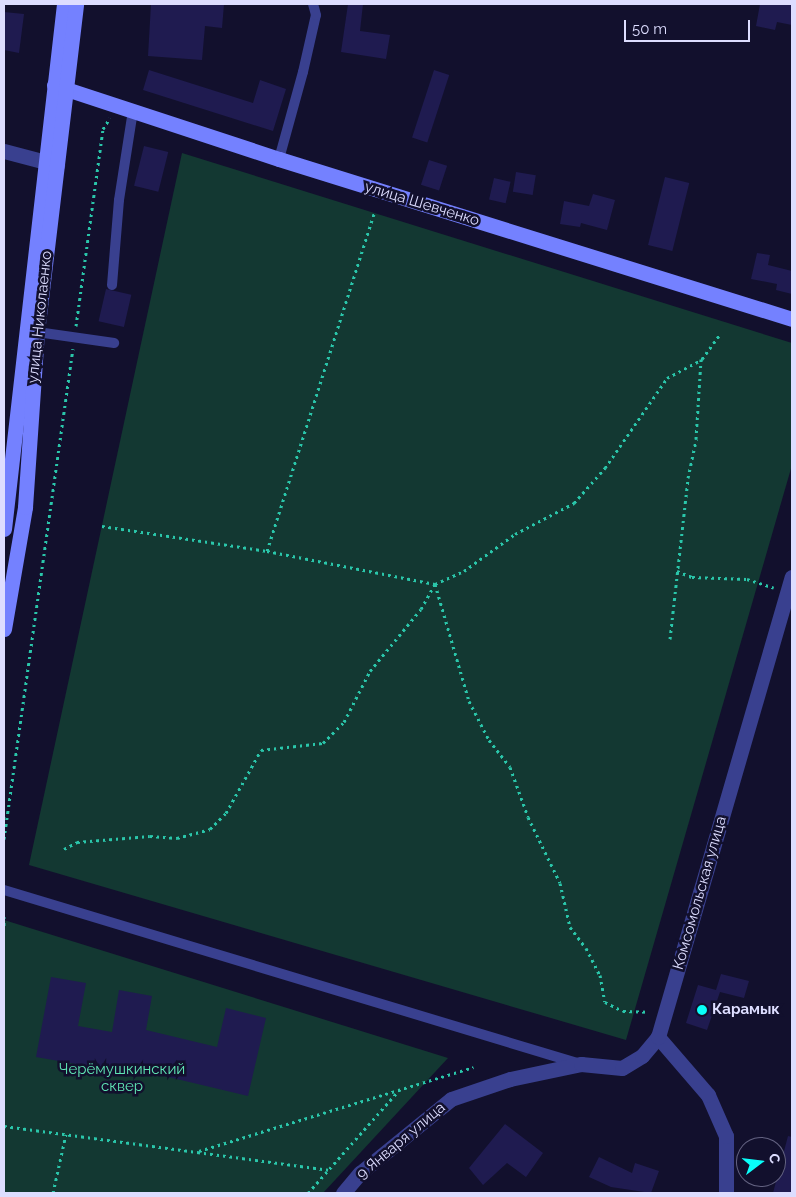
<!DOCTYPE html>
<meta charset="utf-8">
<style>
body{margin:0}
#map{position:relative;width:796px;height:1197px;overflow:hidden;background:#12102d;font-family:Raleway,sans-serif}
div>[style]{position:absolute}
.green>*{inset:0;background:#133832}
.building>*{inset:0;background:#1f1b50;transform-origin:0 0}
.path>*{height:3px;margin-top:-1.5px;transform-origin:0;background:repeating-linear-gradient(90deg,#2ac6aa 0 2.5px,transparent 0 6.5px)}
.lane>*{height:10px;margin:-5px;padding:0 5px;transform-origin:5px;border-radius:5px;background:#39408f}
.street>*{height:15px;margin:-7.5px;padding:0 7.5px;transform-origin:7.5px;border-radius:7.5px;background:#39408f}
.secondary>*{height:15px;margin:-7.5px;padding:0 7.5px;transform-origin:7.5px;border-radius:7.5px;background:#7481ff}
.dots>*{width:14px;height:14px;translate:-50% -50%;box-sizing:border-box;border:2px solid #12102d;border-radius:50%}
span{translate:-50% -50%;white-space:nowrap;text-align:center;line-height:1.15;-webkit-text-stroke:5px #12102d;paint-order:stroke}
.street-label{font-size:15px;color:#ddf}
.poi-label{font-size:15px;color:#ddf;font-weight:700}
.left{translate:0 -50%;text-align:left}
.park-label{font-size:15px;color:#60e7b6}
.frame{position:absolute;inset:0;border:5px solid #ddf;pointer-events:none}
.north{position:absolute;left:736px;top:1137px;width:50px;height:50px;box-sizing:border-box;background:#12102d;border:1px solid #636281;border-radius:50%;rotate:75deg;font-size:14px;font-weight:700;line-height:20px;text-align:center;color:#ddf}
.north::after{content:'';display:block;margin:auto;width:18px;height:22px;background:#09fffa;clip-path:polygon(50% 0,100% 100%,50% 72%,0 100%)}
.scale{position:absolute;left:624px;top:20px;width:126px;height:22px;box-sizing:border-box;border:2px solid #ddf;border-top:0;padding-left:6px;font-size:15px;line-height:18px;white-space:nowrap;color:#ddf;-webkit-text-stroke:4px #12102d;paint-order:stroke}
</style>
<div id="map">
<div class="green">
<i style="clip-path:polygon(182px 153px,792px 343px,792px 465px,626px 1040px,29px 865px)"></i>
<i style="clip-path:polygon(4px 920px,448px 1058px,323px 1193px,4px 1193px)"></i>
</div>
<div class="building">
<i style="clip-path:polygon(151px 4px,224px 4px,222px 28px,205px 26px,202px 60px,148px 56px)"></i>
<i style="clip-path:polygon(348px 4px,363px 4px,360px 31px,390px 35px,386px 59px,341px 52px)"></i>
<i style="clip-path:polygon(760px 4px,792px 4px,792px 25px,777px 22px,775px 30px,756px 26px)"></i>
<i style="clip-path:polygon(4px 12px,24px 14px,19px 53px,4px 50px)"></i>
<i style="clip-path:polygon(149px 70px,253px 103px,260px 80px,286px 89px,273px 131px,143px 90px)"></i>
<i style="left:434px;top:70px;width:16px;height:71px;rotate:18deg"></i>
<i style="left:144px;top:146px;width:25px;height:41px;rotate:14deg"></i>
<i style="left:429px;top:160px;width:19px;height:26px;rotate:18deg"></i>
<i style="left:516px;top:172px;width:20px;height:20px;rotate:9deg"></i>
<i style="left:665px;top:177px;width:25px;height:70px;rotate:14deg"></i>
<i style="left:494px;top:178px;width:17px;height:22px;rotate:13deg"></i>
<i style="clip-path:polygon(593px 194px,615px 200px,607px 230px,581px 223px,580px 227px,560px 224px,564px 201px,589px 206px)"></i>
<i style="clip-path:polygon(757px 253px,770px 255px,768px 265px,792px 271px,792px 294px,776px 290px,777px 284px,751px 279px)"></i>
<i style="left:106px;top:289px;width:26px;height:33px;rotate:13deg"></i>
<i style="clip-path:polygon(721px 974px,749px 981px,744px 998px,720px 992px,707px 1030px,686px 1023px,698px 985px,716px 990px)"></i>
<i style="clip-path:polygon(51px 977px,86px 983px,78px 1026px,112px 1032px,119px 990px,152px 996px,146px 1030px,217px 1047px,226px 1008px,266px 1018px,248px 1096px,139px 1070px,138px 1075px,36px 1057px)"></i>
<i style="clip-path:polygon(505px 1124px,543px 1153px,526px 1177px,507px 1163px,483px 1185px,469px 1168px)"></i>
<i style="clip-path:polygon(788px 1136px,792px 1137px,792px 1193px,773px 1193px)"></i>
<i style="clip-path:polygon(599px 1157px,632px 1173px,635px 1163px,659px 1171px,651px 1193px,611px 1187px,589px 1177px)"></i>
</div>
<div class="path">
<i style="left:76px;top:326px;width:199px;rotate:-82.2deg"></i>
<i style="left:103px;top:129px;width:13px;rotate:-58deg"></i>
<i style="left:102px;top:526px;width:167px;rotate:8.6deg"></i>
<i style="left:267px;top:551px;width:171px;rotate:11.1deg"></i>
<i style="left:435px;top:584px;width:122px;rotate:73.8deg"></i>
<i style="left:469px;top:701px;width:44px;rotate:62.9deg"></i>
<i style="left:489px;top:740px;width:34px;rotate:52deg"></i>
<i style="left:510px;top:767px;width:53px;rotate:70.2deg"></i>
<i style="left:528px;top:817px;width:73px;rotate:64.1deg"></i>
<i style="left:560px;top:883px;width:45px;rotate:77.2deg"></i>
<i style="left:570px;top:927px;width:26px;rotate:53deg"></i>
<i style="left:586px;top:948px;width:30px;rotate:63deg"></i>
<i style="left:600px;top:975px;width:27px;rotate:80deg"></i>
<i style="left:605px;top:1002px;width:20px;rotate:27deg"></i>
<i style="left:623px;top:1011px;width:25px;rotate:2deg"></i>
<i style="left:267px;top:551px;width:355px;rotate:-72.4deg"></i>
<i style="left:677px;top:571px;width:16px;rotate:22deg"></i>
<i style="left:692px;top:577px;width:55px;rotate:2.1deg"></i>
<i style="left:747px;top:579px;width:28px;rotate:18deg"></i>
<i style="left:670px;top:639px;width:162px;rotate:-83.6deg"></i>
<i style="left:688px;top:478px;width:40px;rotate:-78deg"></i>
<i style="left:696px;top:439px;width:80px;rotate:-86.4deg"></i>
<i style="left:4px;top:839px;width:495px;rotate:-82deg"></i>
<i style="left:64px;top:849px;width:15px;rotate:-28deg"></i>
<i style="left:77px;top:842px;width:73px;rotate:-4.7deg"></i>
<i style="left:150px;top:836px;width:27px;rotate:4deg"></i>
<i style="left:177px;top:838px;width:34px;rotate:-15deg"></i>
<i style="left:210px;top:829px;width:23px;rotate:-45deg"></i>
<i style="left:226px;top:813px;width:72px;rotate:-60.9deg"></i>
<i style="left:261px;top:750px;width:62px;rotate:-6.4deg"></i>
<i style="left:323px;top:743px;width:30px;rotate:-45deg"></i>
<i style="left:344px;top:722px;width:57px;rotate:-63deg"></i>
<i style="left:370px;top:671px;width:80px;rotate:-50.6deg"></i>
<i style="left:421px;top:609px;width:29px;rotate:-61deg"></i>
<i style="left:435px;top:584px;width:32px;rotate:-24deg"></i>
<i style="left:464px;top:571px;width:63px;rotate:-36deg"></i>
<i style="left:515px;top:534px;width:67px;rotate:-27.7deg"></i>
<i style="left:574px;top:503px;width:47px;rotate:-48.5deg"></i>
<i style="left:605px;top:468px;width:109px;rotate:-55.4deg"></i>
<i style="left:667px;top:378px;width:40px;rotate:-28deg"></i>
<i style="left:702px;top:359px;width:32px;rotate:-54deg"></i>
<i style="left:4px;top:916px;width:11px;rotate:90deg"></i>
<i style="left:4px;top:1126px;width:327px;rotate:7.7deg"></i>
<i style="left:199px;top:1151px;width:287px;rotate:-17deg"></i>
<i style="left:53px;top:1193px;width:60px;rotate:-77.6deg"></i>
<i style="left:308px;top:1193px;width:139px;rotate:-48.5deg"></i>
</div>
<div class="lane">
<i style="left:279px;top:159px;width:90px;rotate:-74.6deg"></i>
<i style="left:303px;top:72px;width:58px;rotate:-77.2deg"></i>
<i style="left:316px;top:15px;width:11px;rotate:-105deg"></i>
<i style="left:112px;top:285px;width:85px;rotate:-85.3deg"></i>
<i style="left:119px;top:200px;width:90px;rotate:-81.1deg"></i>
<i style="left:37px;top:332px;width:78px;rotate:8.1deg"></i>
<i style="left:4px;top:890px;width:599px;rotate:16.8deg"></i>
</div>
<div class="street">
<i style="left:4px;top:151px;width:55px;rotate:14.8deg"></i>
<i style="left:343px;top:1193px;width:26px;rotate:-50deg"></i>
<i style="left:360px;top:1173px;width:117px;rotate:-39.1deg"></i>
<i style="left:451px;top:1099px;width:62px;rotate:-18.7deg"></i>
<i style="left:510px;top:1079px;width:73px;rotate:-11.9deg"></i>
<i style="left:581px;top:1064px;width:41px;rotate:5.6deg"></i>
<i style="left:622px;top:1068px;width:23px;rotate:-31deg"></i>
<i style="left:642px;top:1056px;width:25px;rotate:-50deg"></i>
<i style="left:726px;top:1193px;width:57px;rotate:-90deg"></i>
<i style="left:726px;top:1136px;width:45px;rotate:-113.7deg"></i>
<i style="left:708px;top:1095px;width:77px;rotate:-130.8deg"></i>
<i style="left:658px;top:1037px;width:479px;rotate:-73.8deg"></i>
</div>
<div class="secondary">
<i style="left:54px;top:85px;width:237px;rotate:18.2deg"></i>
<i style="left:279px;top:159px;width:537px;rotate:17.32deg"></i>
<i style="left:4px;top:529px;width:528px;rotate:-83.48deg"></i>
<i style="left:4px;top:629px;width:124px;rotate:-80.2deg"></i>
<i style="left:25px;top:507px;width:175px;rotate:-86.1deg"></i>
<i style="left:37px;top:332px;width:330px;rotate:-83.2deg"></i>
</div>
<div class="dots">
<i style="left:702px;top:1010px;background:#09fffa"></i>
</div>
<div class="street-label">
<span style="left:422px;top:204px;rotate:17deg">улица Шевченко</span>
<span style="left:40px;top:317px;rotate:-84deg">улица Николаенко</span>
<span style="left:700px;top:893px;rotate:-74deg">Комсомольская улица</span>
<span style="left:401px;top:1141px;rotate:-40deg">9 Января улица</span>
</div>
<div class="poi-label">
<span class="left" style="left:712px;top:1010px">Карамык</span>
</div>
<div class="park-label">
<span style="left:122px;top:1078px">Черёмушкинский<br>сквер</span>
</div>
<div class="frame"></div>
<div class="north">С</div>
<div class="scale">50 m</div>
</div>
